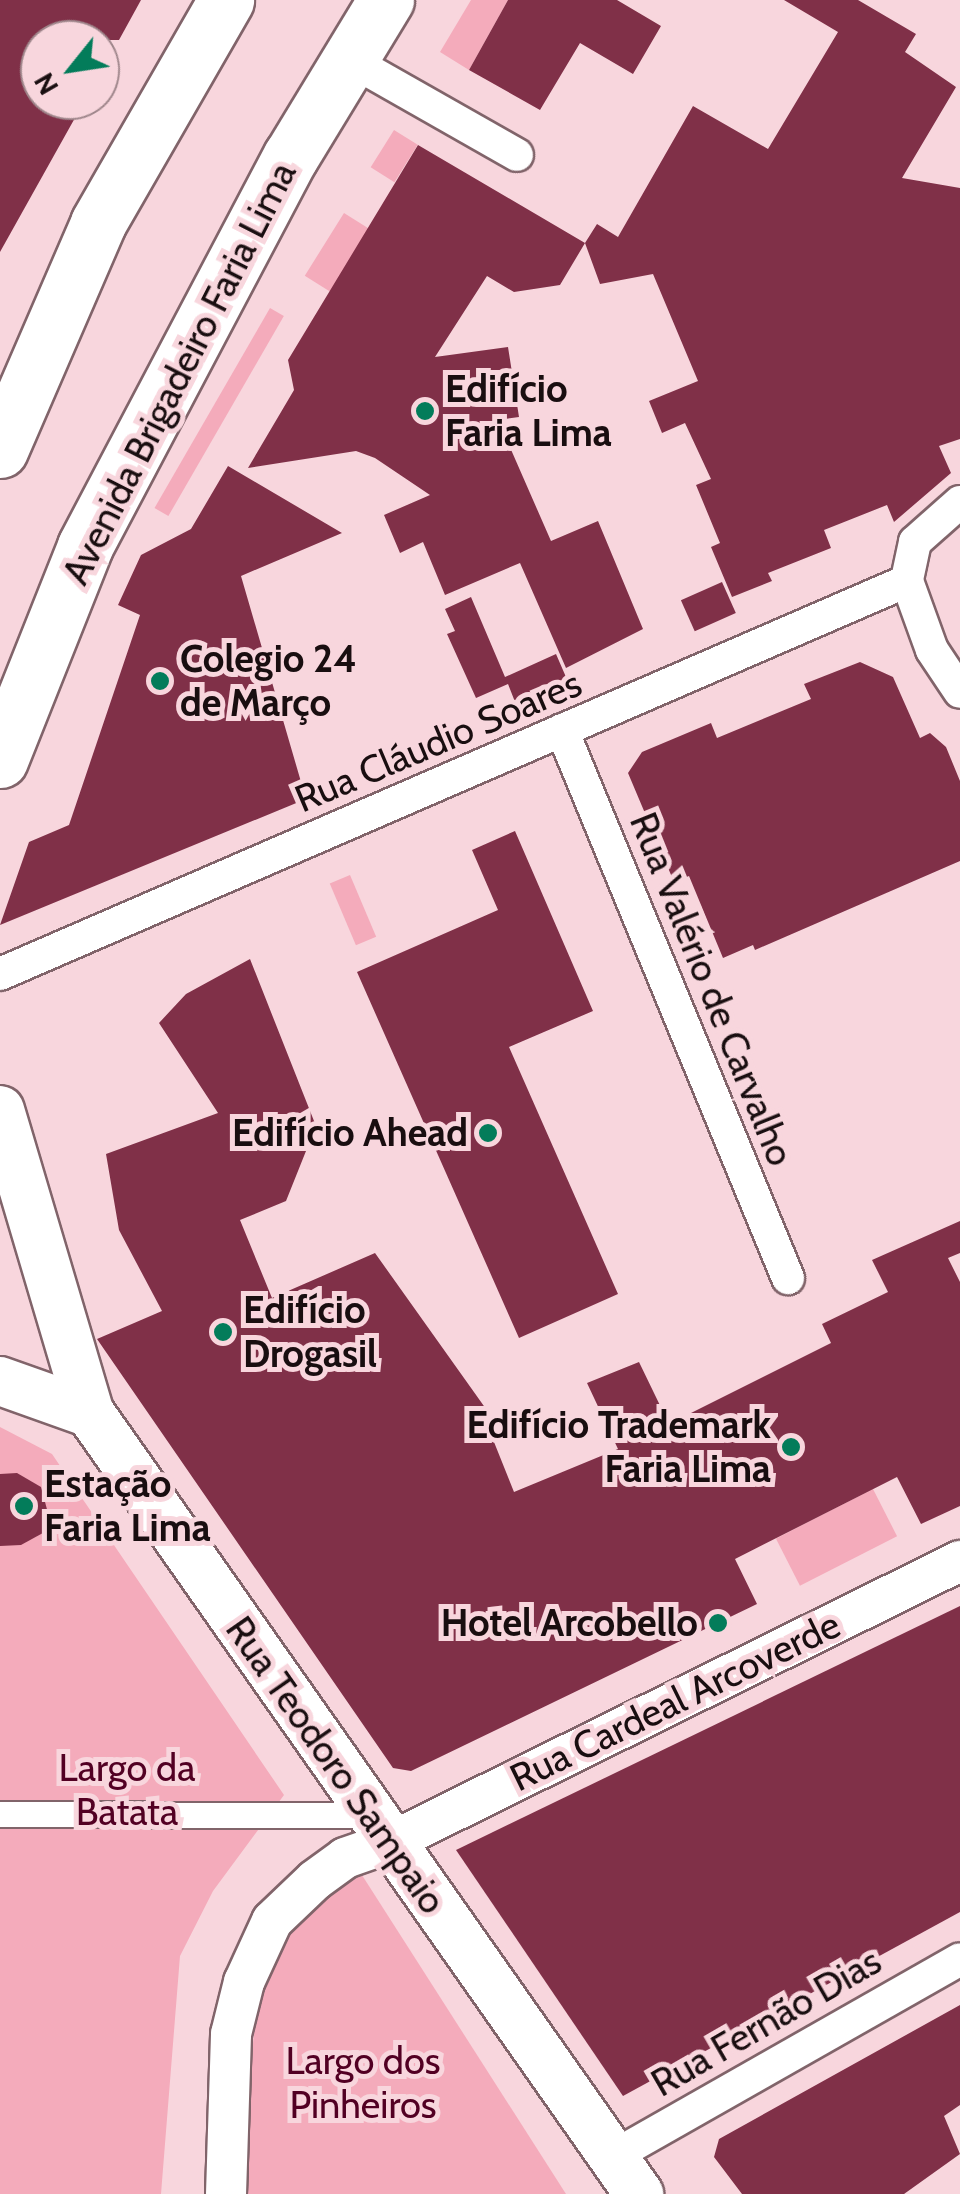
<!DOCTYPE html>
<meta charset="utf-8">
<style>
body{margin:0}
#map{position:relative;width:960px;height:2194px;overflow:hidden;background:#f8d6dd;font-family:Cabin,sans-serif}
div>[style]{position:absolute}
.green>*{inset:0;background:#f4abbb;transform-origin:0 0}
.building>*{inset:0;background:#803048;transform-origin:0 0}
.roads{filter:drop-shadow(2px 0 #81646a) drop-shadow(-2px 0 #81646a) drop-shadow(0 2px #81646a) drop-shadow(0 -2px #81646a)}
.pedestrian>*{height:25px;margin:-12.5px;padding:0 12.5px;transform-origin:12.5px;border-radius:12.5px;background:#fff}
.minor>*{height:32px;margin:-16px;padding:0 16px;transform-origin:16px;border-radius:16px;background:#fff}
.tertiary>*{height:40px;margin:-20px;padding:0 20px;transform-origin:20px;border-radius:20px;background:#fff}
.secondary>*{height:48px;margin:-24px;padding:0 24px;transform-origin:24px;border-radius:24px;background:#fff}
.trunk>*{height:55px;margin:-27.5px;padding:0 27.5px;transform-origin:27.5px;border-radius:27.5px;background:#fff}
.dots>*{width:28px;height:28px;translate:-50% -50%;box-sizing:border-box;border:5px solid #f8d6dd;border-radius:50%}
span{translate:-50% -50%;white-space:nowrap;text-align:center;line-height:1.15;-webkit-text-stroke:10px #f8d6dd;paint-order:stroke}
.street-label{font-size:38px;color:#190e10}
.poi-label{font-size:38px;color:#190e10;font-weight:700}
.left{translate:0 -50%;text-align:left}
.right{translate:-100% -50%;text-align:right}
.park-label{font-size:38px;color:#520023}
.north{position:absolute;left:20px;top:20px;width:100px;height:100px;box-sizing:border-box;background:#f8d6dd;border:2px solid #9f868b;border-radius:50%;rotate:240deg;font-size:28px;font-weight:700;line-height:40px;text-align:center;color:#190e10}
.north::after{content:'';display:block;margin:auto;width:35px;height:45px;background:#037c5a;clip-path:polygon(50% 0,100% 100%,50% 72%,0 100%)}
</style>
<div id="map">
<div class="green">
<i style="clip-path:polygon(471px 0,508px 0,469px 70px,440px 52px)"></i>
<i style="left:394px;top:130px;width:28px;height:44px;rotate:32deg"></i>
<i style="left:344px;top:213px;width:31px;height:74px;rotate:32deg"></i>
<i style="left:270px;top:308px;width:16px;height:231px;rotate:30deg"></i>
<i style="left:350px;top:875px;width:67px;height:22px;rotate:67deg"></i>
<i style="clip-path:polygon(0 1427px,52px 1454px,284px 1795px,213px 1891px,180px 1956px,161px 2194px,0 2194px)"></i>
<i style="left:873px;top:1489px;width:53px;height:109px;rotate:63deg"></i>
<i style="clip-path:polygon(360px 1872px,566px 2194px,239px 2194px,257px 2000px,282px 1940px,326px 1893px)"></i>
</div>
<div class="building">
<i style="clip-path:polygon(0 0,141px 0,119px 40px,40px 40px,40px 100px,85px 100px,0 252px)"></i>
<i style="clip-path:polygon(508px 0,617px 0,661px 26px,633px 74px,580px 43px,540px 110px,469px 70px)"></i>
<i style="clip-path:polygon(784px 0,858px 0,916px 34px,905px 52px,956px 87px,902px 178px,960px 188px,960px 439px,939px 446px,951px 473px,894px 522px,887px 505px,824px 530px,831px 548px,768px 573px,772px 581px,732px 597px,711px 547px,720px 543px,696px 485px,711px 479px,685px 423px,662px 433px,649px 401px,698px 381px,653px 274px,600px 284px,585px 243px,597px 224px,618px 237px,693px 106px,768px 149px,838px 32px)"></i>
<i style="clip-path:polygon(418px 145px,585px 243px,560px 285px,514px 292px,487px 276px,435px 357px,508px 347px,519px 417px,498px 420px,551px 541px,598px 521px,643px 629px,566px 668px,520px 563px,445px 595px,423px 542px,400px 553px,384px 515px,430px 495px,375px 458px,356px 451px,248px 468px,294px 390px,288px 360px)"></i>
<i style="clip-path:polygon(228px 466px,342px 533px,241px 576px,306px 799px,0 925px,29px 842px,69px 825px,140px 615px,118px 605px,141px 555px,191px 529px)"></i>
<i style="left:722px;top:582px;width:34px;height:45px;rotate:66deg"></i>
<i style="clip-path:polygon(471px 597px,505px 677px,556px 654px,569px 684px,517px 707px,508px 684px,476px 698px,447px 634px,455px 631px,445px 609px)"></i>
<i style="clip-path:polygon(860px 662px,893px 677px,920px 738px,930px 733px,946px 747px,960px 781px,960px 861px,755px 950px,753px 945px,723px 958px,689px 876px,674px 882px,628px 773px,642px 752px,711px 723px,717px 738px,811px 699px,804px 684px)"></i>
<i style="clip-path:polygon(515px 831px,593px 1011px,509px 1047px,618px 1294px,519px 1338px,357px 972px,498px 910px,472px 850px)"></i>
<i style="clip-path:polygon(250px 959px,316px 1126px,286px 1201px,240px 1220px,272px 1298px,375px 1253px,496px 1423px,488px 1427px,514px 1492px,618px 1449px,587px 1383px,639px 1362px,669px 1424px,831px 1343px,822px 1324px,888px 1292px,872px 1260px,960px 1221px,960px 1253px,948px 1258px,960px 1282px,960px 1506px,921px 1524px,897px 1477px,735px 1559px,757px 1604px,411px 1771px,393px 1768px,97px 1339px,162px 1311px,119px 1230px,106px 1154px,218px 1113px,159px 1023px,186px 994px)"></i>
<i style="clip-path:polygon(17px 1473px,41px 1487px,52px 1528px,21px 1545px,0 1546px,0 1474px)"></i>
<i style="clip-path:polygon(960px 1606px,960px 1912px,623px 2096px,456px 1850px)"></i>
<i style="clip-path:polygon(960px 2005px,960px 2105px,944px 2116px,960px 2154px,904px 2194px,742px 2194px,714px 2157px,719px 2139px)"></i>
</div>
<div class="roads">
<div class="pedestrian">
<i style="left:0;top:1814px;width:370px;rotate:0.2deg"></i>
</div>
<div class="minor">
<i style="left:350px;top:60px;width:192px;rotate:29.6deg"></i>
<i style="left:960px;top:502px;width:60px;rotate:138.4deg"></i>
<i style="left:915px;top:542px;width:40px;rotate:102deg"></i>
<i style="left:907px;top:581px;width:73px;rotate:70.1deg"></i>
<i style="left:932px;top:650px;width:50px;rotate:56.3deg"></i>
<i style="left:562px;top:730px;width:593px;rotate:67.59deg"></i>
<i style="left:0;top:974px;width:988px;rotate:-23.43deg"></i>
<i style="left:612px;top:2157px;width:400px;rotate:-29.6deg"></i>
</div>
<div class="tertiary">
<i style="left:226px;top:2194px;width:160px;rotate:-88.2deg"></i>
<i style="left:231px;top:2034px;width:54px;rotate:-76deg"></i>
<i style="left:244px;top:1982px;width:67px;rotate:-65.3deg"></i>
<i style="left:272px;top:1921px;width:59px;rotate:-43.6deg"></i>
<i style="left:315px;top:1880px;width:37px;rotate:-36deg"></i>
<i style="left:345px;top:1858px;width:49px;rotate:-19.2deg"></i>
<i style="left:391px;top:1842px;width:635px;rotate:-26.28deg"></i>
</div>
<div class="secondary">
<i style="left:0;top:1110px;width:316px;rotate:73.5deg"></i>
<i style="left:0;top:1381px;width:96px;rotate:19.6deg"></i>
<i style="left:90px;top:1413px;width:955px;rotate:54.89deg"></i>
</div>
<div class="trunk">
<i style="left:0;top:450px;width:247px;rotate:-66.6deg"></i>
<i style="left:98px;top:223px;width:257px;rotate:-60.1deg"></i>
<i style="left:0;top:760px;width:230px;rotate:-68.3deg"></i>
<i style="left:85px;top:546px;width:441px;rotate:-62.2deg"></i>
<i style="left:291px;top:156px;width:183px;rotate:-58.7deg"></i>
</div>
</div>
<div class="dots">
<i style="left:425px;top:411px;background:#037c5a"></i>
<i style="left:160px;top:681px;background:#037c5a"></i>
<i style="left:488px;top:1133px;background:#037c5a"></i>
<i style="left:223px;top:1332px;background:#037c5a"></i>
<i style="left:791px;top:1447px;background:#037c5a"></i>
<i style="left:24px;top:1506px;background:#037c5a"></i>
<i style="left:718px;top:1623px;background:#037c5a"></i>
</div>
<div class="street-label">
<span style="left:179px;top:373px;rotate:-63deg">Avenida Brigadeiro Faria Lima</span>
<span style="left:438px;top:741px;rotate:-23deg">Rua Cláudio Soares</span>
<span style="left:712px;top:989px;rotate:68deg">Rua Valério de Carvalho</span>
<span style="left:675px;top:1701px;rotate:-26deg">Rua Cardeal Arcoverde</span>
<span style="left:336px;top:1765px;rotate:55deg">Rua Teodoro Sampaio</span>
<span style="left:766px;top:2022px;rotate:-30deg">Rua Fernão Dias</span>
</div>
<div class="poi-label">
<span class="left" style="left:445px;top:411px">Edifício<br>Faria Lima</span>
<span class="left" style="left:180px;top:681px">Colegio 24<br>de Março</span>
<span class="right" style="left:468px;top:1133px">Edifício Ahead</span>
<span class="left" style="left:243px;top:1332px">Edifício<br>Drogasil</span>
<span class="right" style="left:771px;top:1447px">Edifício Trademark<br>Faria Lima</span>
<span class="left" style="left:44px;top:1506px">Estação<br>Faria Lima</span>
<span class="right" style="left:698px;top:1623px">Hotel Arcobello</span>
</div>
<div class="park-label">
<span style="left:127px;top:1790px">Largo da<br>Batata</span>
<span style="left:363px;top:2083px">Largo dos<br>Pinheiros</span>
</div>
<div class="north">N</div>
</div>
